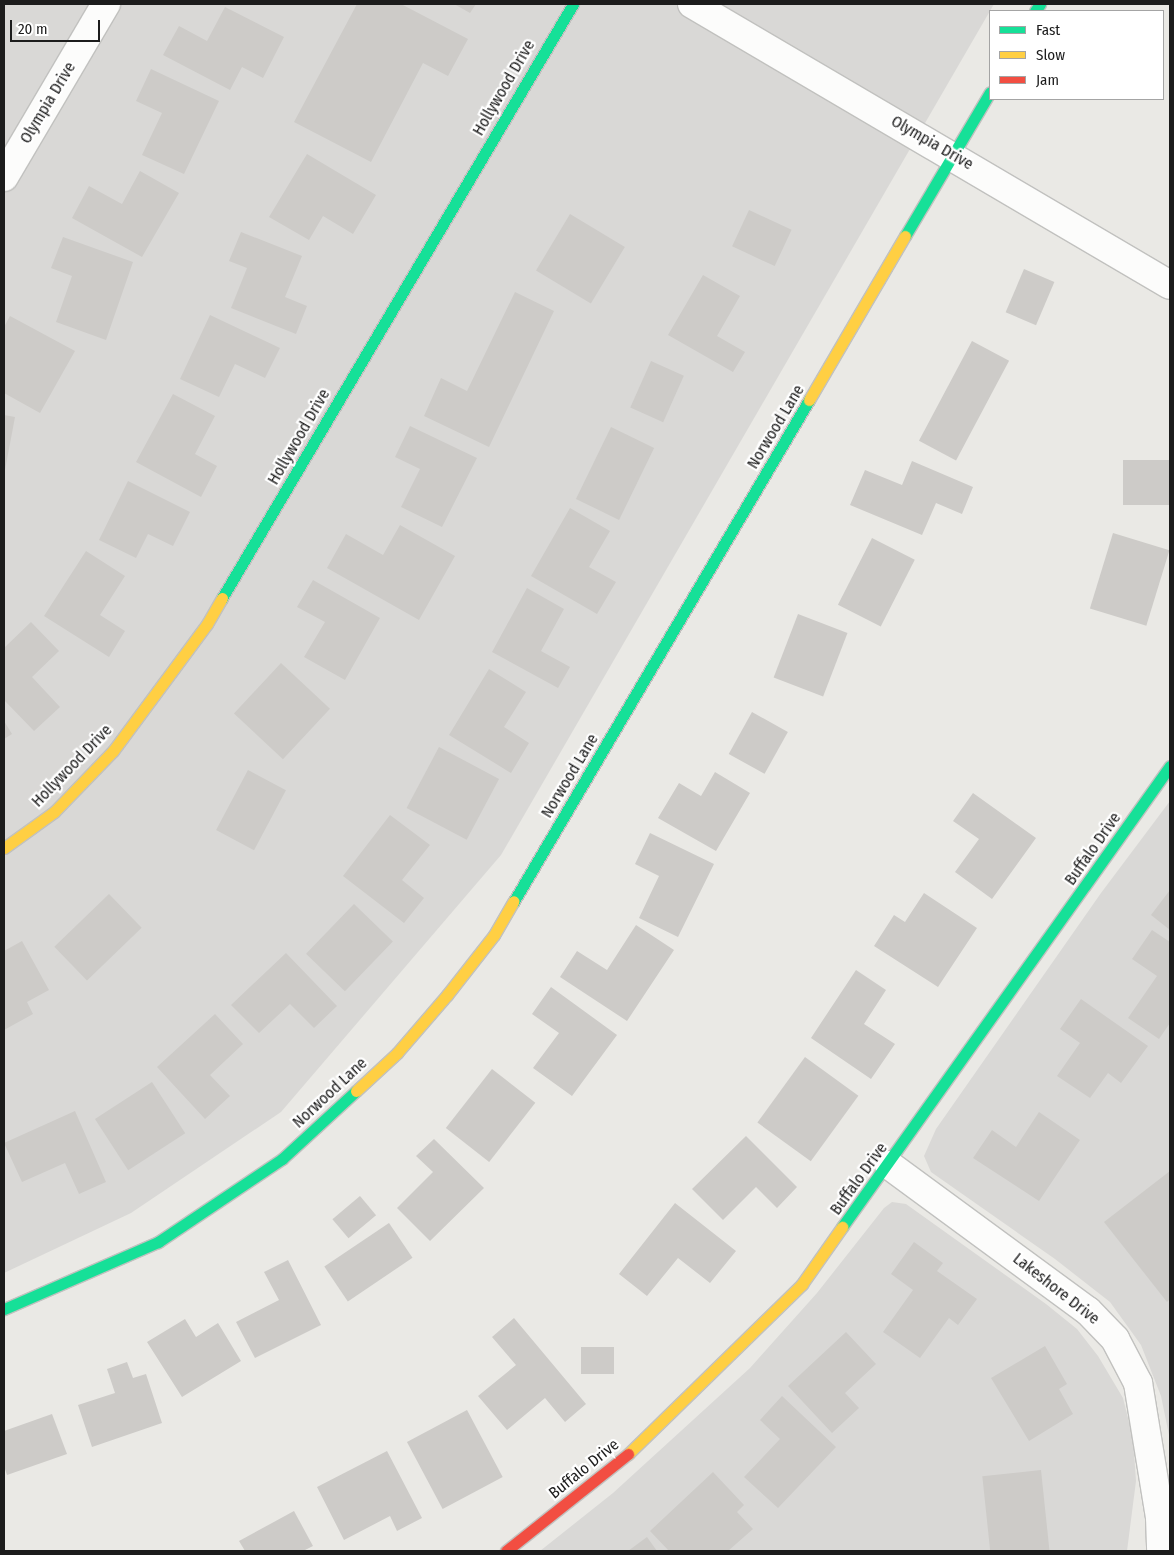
<!DOCTYPE html>
<style>
body{margin:0}
#map{position:relative;width:1174px;height:1555px;overflow:hidden;background:#eae9e5;font-family:"Fira Sans Condensed",sans-serif}
div>[style]{position:absolute}
.residential>*{inset:0;background:#d9d8d6}
.building>*{inset:0;background:#cdcbc8;transform-origin:0 0}
.roads{filter:drop-shadow(1px 0 #c1c1bf) drop-shadow(-1px 0 #c1c1bf) drop-shadow(0 1px #c1c1bf) drop-shadow(0 -1px #c1c1bf)}
.street>*{height:28px;margin:-14px;padding:0 14px;transform-origin:14px;border-radius:14px;background:#fcfcfb}
.fast>*{height:11px;margin:-5.5px;padding:0 5.5px;transform-origin:5.5px;border-radius:5.5px;background:#16e098}
.slow>*{height:11px;margin:-5.5px;padding:0 5.5px;transform-origin:5.5px;border-radius:5.5px;background:#ffcf43}
.jam>*{height:11px;margin:-5.5px;padding:0 5.5px;transform-origin:5.5px;border-radius:5.5px;background:#f24e42}
span{translate:-50% -50%;white-space:nowrap;text-align:center;line-height:1.15;-webkit-text-stroke:4.5px #fff;paint-order:stroke}
.street-label{font-size:16px;color:#1c1c1c}
.frame{position:absolute;inset:0;border:5px solid #1c1c1c;pointer-events:none}
.legend{position:absolute;left:989px;top:10px;width:175px;height:90px;box-sizing:border-box;background:#fff;border:1px solid #a4a4a4;margin:0;padding:6px 9px;list-style:none;font-size:15px;color:#1c1c1c}
.legend li{display:flex;align-items:center;gap:10px;height:25px}
.legend b{width:25px;border:1px solid #a4a4a4}
.scale{position:absolute;left:10px;top:20px;width:90px;height:22px;box-sizing:border-box;border:2px solid #1c1c1c;border-top:0;padding-left:6px;font-size:15px;line-height:18px;white-space:nowrap;color:#1c1c1c;-webkit-text-stroke:4px #fff;paint-order:stroke}
</style>
<div id="map">
<div class="residential">
<i style="clip-path:polygon(4px 4px,994px 4px,501px 855px,281px 1112px,131px 1213px,4px 1273px)"></i>
<i style="clip-path:polygon(1170px 801px,1170px 1440px,1161px 1396px,1141px 1345px,1110px 1302px,1055px 1259px,931px 1172px,924px 1156px,936px 1129px,1101px 893px)"></i>
<i style="clip-path:polygon(892px 1202px,906px 1204px,1046px 1304px,1077px 1329px,1098px 1356px,1123px 1398px,1133px 1438px,1136px 1481px,1127px 1551px,540px 1551px,613px 1493px,750px 1368px,817px 1293px,884px 1208px)"></i>
</div>
<div class="building">
<i style="clip-path:polygon(357px 4px,401px 4px,468px 39px,448px 76px,423px 63px,371px 162px,294px 122px)"></i>
<i style="clip-path:polygon(454px 4px,476px 4px,470px 13px)"></i>
<i style="clip-path:polygon(225px 7px,284px 37px,263px 78px,242px 67px,230px 90px,163px 55px,179px 26px,207px 41px)"></i>
<i style="clip-path:polygon(151px 69px,219px 101px,184px 174px,142px 155px,162px 113px,136px 101px)"></i>
<i style="clip-path:polygon(307px 154px,376px 195px,353px 234px,323px 216px,309px 240px,269px 217px)"></i>
<i style="clip-path:polygon(140px 171px,179px 193px,142px 257px,72px 218px,89px 186px,122px 204px)"></i>
<i style="left:749px;top:210px;width:47px;height:40px;rotate:25deg"></i>
<i style="left:570px;top:214px;width:64px;height:66px;rotate:31deg"></i>
<i style="clip-path:polygon(241px 232px,302px 256px,285px 297px,307px 306px,296px 334px,231px 308px,247px 268px,229px 261px)"></i>
<i style="clip-path:polygon(63px 237px,133px 262px,106px 340px,56px 322px,72px 276px,51px 268px)"></i>
<i style="left:1024px;top:269px;width:33px;height:47px;rotate:23deg"></i>
<i style="clip-path:polygon(703px 275px,740px 296px,717px 336px,745px 352px,733px 372px,668px 335px)"></i>
<i style="clip-path:polygon(515px 292px,554px 311px,489px 447px,424px 416px,441px 378px,467px 391px)"></i>
<i style="clip-path:polygon(210px 315px,280px 348px,265px 378px,235px 364px,219px 397px,180px 379px)"></i>
<i style="clip-path:polygon(10px 316px,75px 351px,40px 413px,4px 393px,4px 327px)"></i>
<i style="left:972px;top:341px;width:42px;height:113px;rotate:28deg"></i>
<i style="left:651px;top:361px;width:36px;height:51px;rotate:24deg"></i>
<i style="clip-path:polygon(173px 394px,215px 416px,195px 454px,217px 466px,201px 497px,136px 462px)"></i>
<i style="clip-path:polygon(4px 415px,15px 417px,5px 470px,4px 470px)"></i>
<i style="clip-path:polygon(410px 426px,477px 458px,442px 527px,401px 507px,420px 469px,395px 457px)"></i>
<i style="left:611px;top:427px;width:48px;height:80px;rotate:26deg"></i>
<i style="left:1123px;top:460px;width:47px;height:45px"></i>
<i style="clip-path:polygon(912px 461px,973px 487px,962px 514px,936px 503px,922px 535px,850px 505px,865px 470px,902px 485px)"></i>
<i style="clip-path:polygon(128px 481px,190px 512px,173px 546px,148px 534px,136px 558px,99px 540px)"></i>
<i style="clip-path:polygon(570px 508px,610px 531px,589px 567px,616px 582px,597px 614px,531px 576px)"></i>
<i style="clip-path:polygon(400px 525px,455px 556px,419px 620px,327px 568px,346px 534px,383px 555px)"></i>
<i style="left:1113px;top:533px;width:59px;height:79px;rotate:17deg"></i>
<i style="left:872px;top:538px;width:48px;height:75px;rotate:27deg"></i>
<i style="clip-path:polygon(86px 551px,125px 576px,100px 615px,125px 631px,109px 657px,44px 616px)"></i>
<i style="clip-path:polygon(313px 580px,380px 618px,345px 680px,304px 657px,325px 622px,297px 607px)"></i>
<i style="clip-path:polygon(527px 588px,564px 609px,541px 651px,570px 667px,558px 688px,492px 652px)"></i>
<i style="left:798px;top:614px;width:53px;height:68px;rotate:21deg"></i>
<i style="clip-path:polygon(31px 622px,59px 651px,32px 677px,60px 707px,34px 731px,4px 700px,4px 648px)"></i>
<i style="left:281px;top:663px;width:67px;height:69px;rotate:43deg"></i>
<i style="clip-path:polygon(489px 669px,526px 692px,504px 727px,529px 743px,511px 773px,449px 735px)"></i>
<i style="left:752px;top:712px;width:41px;height:48px;rotate:29deg"></i>
<i style="clip-path:polygon(4px 721px,12px 734px,4px 739px)"></i>
<i style="left:439px;top:747px;width:68px;height:69px;rotate:28deg"></i>
<i style="left:248px;top:770px;width:43px;height:68px;rotate:28deg"></i>
<i style="clip-path:polygon(715px 772px,750px 793px,716px 851px,658px 818px,679px 783px,701px 796px)"></i>
<i style="clip-path:polygon(973px 793px,1036px 838px,992px 899px,955px 872px,979px 839px,953px 821px)"></i>
<i style="clip-path:polygon(390px 815px,430px 845px,402px 880px,424px 898px,404px 923px,343px 876px)"></i>
<i style="clip-path:polygon(650px 833px,714px 864px,678px 937px,639px 918px,659px 876px,635px 864px)"></i>
<i style="clip-path:polygon(1170px 890px,1170px 930px,1151px 915px)"></i>
<i style="clip-path:polygon(924px 893px,977px 928px,938px 987px,874px 946px,894px 915px,905px 922px)"></i>
<i style="left:109px;top:894px;width:47px;height:76px;rotate:46deg"></i>
<i style="left:354px;top:904px;width:54px;height:69px;rotate:44deg"></i>
<i style="clip-path:polygon(636px 925px,674px 950px,627px 1021px,560px 977px,577px 951px,607px 970px)"></i>
<i style="clip-path:polygon(1152px 930px,1170px 942px,1170px 1023px,1159px 1039px,1128px 1018px,1157px 976px,1132px 959px)"></i>
<i style="clip-path:polygon(22px 941px,49px 990px,27px 1002px,33px 1014px,4px 1030px,4px 951px)"></i>
<i style="clip-path:polygon(286px 953px,337px 1006px,314px 1028px,290px 1004px,259px 1033px,231px 1005px)"></i>
<i style="clip-path:polygon(856px 970px,886px 990px,864px 1024px,895px 1044px,871px 1079px,811px 1038px)"></i>
<i style="clip-path:polygon(551px 987px,617px 1035px,572px 1096px,533px 1068px,559px 1033px,532px 1014px)"></i>
<i style="clip-path:polygon(1081px 999px,1148px 1046px,1121px 1083px,1108px 1073px,1090px 1098px,1057px 1076px,1080px 1043px,1060px 1029px)"></i>
<i style="clip-path:polygon(215px 1014px,243px 1044px,210px 1075px,230px 1096px,205px 1119px,157px 1067px)"></i>
<i style="left:805px;top:1057px;width:66px;height:81px;rotate:36deg"></i>
<i style="left:492px;top:1069px;width:55px;height:75px;rotate:38deg"></i>
<i style="left:152px;top:1082px;width:61px;height:68px;rotate:57deg"></i>
<i style="clip-path:polygon(75px 1111px,106px 1182px,79px 1194px,65px 1163px,22px 1182px,4px 1143px)"></i>
<i style="clip-path:polygon(1039px 1112px,1080px 1140px,1039px 1201px,973px 1158px,992px 1130px,1016px 1147px)"></i>
<i style="clip-path:polygon(746px 1136px,797px 1187px,777px 1208px,756px 1187px,723px 1220px,692px 1189px)"></i>
<i style="clip-path:polygon(434px 1139px,484px 1188px,430px 1241px,397px 1208px,433px 1172px,416px 1156px)"></i>
<i style="clip-path:polygon(1170px 1171px,1170px 1299px,1167px 1302px,1104px 1222px)"></i>
<i style="left:360px;top:1196px;width:25px;height:36px;rotate:50deg"></i>
<i style="clip-path:polygon(675px 1203px,736px 1251px,710px 1283px,678px 1258px,647px 1296px,619px 1274px)"></i>
<i style="left:389px;top:1223px;width:42px;height:78px;rotate:56deg"></i>
<i style="clip-path:polygon(914px 1242px,943px 1263px,937px 1271px,977px 1299px,958px 1325px,949px 1318px,920px 1358px,883px 1332px,913px 1290px,891px 1274px)"></i>
<i style="clip-path:polygon(288px 1260px,321px 1325px,255px 1358px,236px 1322px,279px 1300px,264px 1272px)"></i>
<i style="clip-path:polygon(514px 1318px,586px 1404px,565px 1422px,545px 1398px,507px 1430px,478px 1396px,516px 1365px,492px 1337px)"></i>
<i style="clip-path:polygon(185px 1319px,196px 1337px,218px 1323px,241px 1361px,182px 1397px,147px 1342px)"></i>
<i style="clip-path:polygon(846px 1332px,876px 1364px,845px 1393px,859px 1408px,832px 1433px,788px 1386px)"></i>
<i style="clip-path:polygon(1045px 1346px,1067px 1384px,1059px 1389px,1073px 1414px,1029px 1441px,991px 1378px)"></i>
<i style="left:581px;top:1347px;width:33px;height:27px"></i>
<i style="clip-path:polygon(127px 1362px,133px 1378px,146px 1374px,162px 1423px,92px 1447px,78px 1405px,115px 1393px,107px 1369px)"></i>
<i style="clip-path:polygon(782px 1396px,836px 1447px,778px 1508px,744px 1477px,780px 1439px,760px 1420px)"></i>
<i style="left:467px;top:1410px;width:76px;height:68px;rotate:62deg"></i>
<i style="clip-path:polygon(52px 1414px,67px 1454px,7px 1475px,4px 1466px,4px 1431px)"></i>
<i style="clip-path:polygon(387px 1451px,422px 1518px,397px 1531px,390px 1516px,344px 1540px,317px 1487px)"></i>
<i style="left:1041px;top:1470px;width:81px;height:59px;rotate:84deg"></i>
<i style="clip-path:polygon(713px 1472px,744px 1505px,737px 1512px,753px 1529px,728px 1551px,669px 1551px,650px 1531px)"></i>
<i style="clip-path:polygon(294px 1511px,313px 1546px,303px 1551px,245px 1551px,239px 1541px)"></i>
<i style="clip-path:polygon(647px 1537px,657px 1551px,628px 1551px)"></i>
</div>
<div class="roads">
<div class="street">
<i style="left:692px;top:4px;width:554px;rotate:30.45deg"></i>
<i style="left:4px;top:177px;width:201px;rotate:-59.5deg"></i>
<i style="left:889px;top:1165px;width:247px;rotate:36.3deg"></i>
<i style="left:1088px;top:1311px;width:39px;rotate:46deg"></i>
<i style="left:1115px;top:1339px;width:50px;rotate:62.4deg"></i>
<i style="left:1138px;top:1383px;width:136px;rotate:80.7deg"></i>
<i style="left:1160px;top:1517px;width:34px;rotate:88deg"></i>
</div>
<div class="fast">
<i style="left:1035px;top:11px;width:9px;rotate:-54deg"></i>
<i style="left:905px;top:236px;width:167px;rotate:-59.4deg"></i>
<i style="left:222px;top:598px;width:690px;rotate:-59.42deg"></i>
<i style="left:514px;top:901px;width:581px;rotate:-59.51deg"></i>
<i style="left:842px;top:1227px;width:566px;rotate:-54.57deg"></i>
<i style="left:4px;top:1309px;width:168px;rotate:-23.5deg"></i>
<i style="left:158px;top:1242px;width:149px;rotate:-33.8deg"></i>
<i style="left:282px;top:1159px;width:100px;rotate:-42.6deg"></i>
</div>
<div class="slow">
<i style="left:809px;top:400px;width:190px;rotate:-59.7deg"></i>
<i style="left:4px;top:848px;width:62px;rotate:-35.8deg"></i>
<i style="left:54px;top:812px;width:85px;rotate:-46deg"></i>
<i style="left:113px;top:751px;width:158px;rotate:-53.5deg"></i>
<i style="left:207px;top:624px;width:30px;rotate:-60deg"></i>
<i style="left:356px;top:1091px;width:56px;rotate:-42.8deg"></i>
<i style="left:397px;top:1053px;width:77px;rotate:-49.2deg"></i>
<i style="left:447px;top:995px;width:76px;rotate:-51.9deg"></i>
<i style="left:494px;top:935px;width:39px;rotate:-60deg"></i>
<i style="left:628px;top:1454px;width:243px;rotate:-44.3deg"></i>
<i style="left:802px;top:1284px;width:70px;rotate:-54.9deg"></i>
</div>
<div class="jam">
<i style="left:506px;top:1551px;width:156px;rotate:-38.5deg"></i>
</div>
</div>
<div class="street-label">
<span style="left:504px;top:88px;rotate:-60deg">Hollywood Drive</span>
<span style="left:48px;top:103px;rotate:-59deg">Olympia Drive</span>
<span style="left:932px;top:143px;rotate:30deg">Olympia Drive</span>
<span style="left:776px;top:427px;rotate:-59deg">Norwood Lane</span>
<span style="left:299px;top:437px;rotate:-60deg">Hollywood Drive</span>
<span style="left:72px;top:766px;rotate:-46deg">Hollywood Drive</span>
<span style="left:570px;top:776px;rotate:-59deg">Norwood Lane</span>
<span style="left:1093px;top:849px;rotate:-55deg">Buffalo Drive</span>
<span style="left:330px;top:1093px;rotate:-43deg">Norwood Lane</span>
<span style="left:859px;top:1179px;rotate:-54deg">Buffalo Drive</span>
<span style="left:1056px;top:1289px;rotate:38deg">Lakeshore Drive</span>
<span style="left:584px;top:1469px;rotate:-39deg">Buffalo Drive</span>
</div>
<div class="frame"></div>
<ul class="legend">
<li><b style="height:6px;background:#16e098"></b>Fast</li>
<li><b style="height:6px;background:#ffcf43"></b>Slow</li>
<li><b style="height:6px;background:#f24e42"></b>Jam</li>
</ul>
<div class="scale">20 m</div>
</div>
